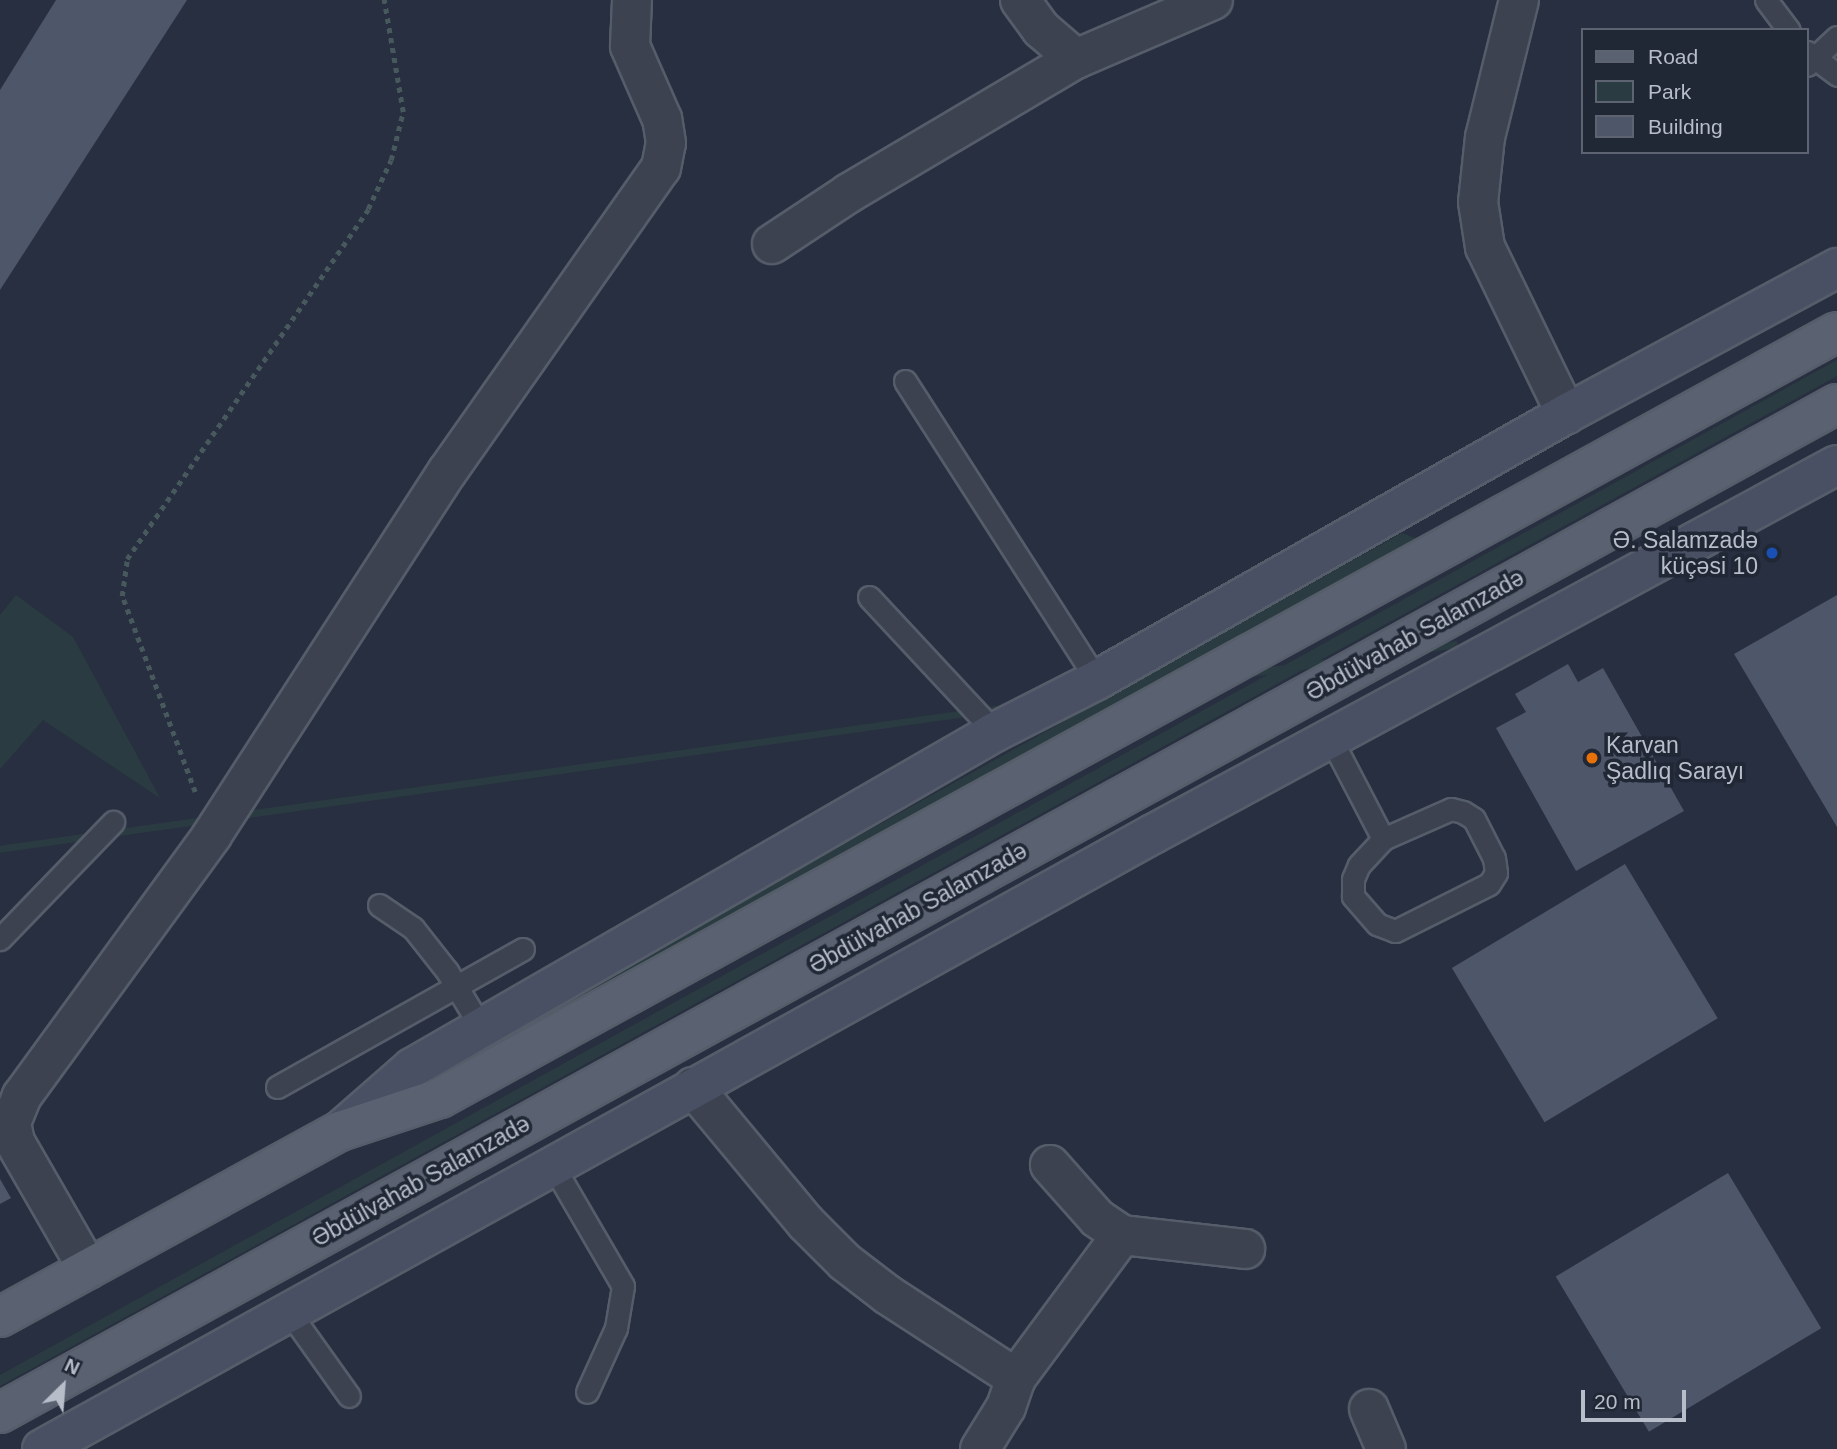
<!DOCTYPE html>
<meta charset="utf-8">
<style>
body{margin:0}
#map{position:relative;width:1837px;height:1449px;overflow:hidden;background:#282f40;font-family:Helvetica,sans-serif}
div>[style]{position:absolute}
.green>*{inset:0;background:#2a3c41;transform-origin:0 0}
.building>*{inset:0;background:#4e5669;transform-origin:0 0}
.path>*{height:4.5px;margin-top:-2.25px;transform-origin:0;background:repeating-linear-gradient(90deg,#48595e 0 5px,transparent 0 10px)}
.roads{filter:drop-shadow(2px 0 #565d6a) drop-shadow(-2px 0 #565d6a) drop-shadow(0 2px #565d6a) drop-shadow(0 -2px #565d6a)}
.service>*{height:21px;margin:-10.5px;padding:0 10.5px;transform-origin:10.5px;border-radius:10.5px;background:#3c4250}
.minor>*{height:38px;margin:-19px;padding:0 19px;transform-origin:19px;border-radius:19px;background:#3c4250}
.secondary>*{height:38px;margin:-19px;padding:0 19px;transform-origin:19px;border-radius:19px;background:#4a5063}
.primary>*{height:38px;margin:-19px;padding:0 19px;transform-origin:19px;border-radius:19px;background:#5a6170}
.dots>*{width:19px;height:19px;translate:-50% -50%;box-sizing:border-box;border:4px solid #202735;border-radius:50%}
span{translate:-50% -50%;white-space:nowrap;text-align:center;line-height:1.15;-webkit-text-stroke:7px #202735;paint-order:stroke}
.poi-label{font-size:23px;color:#b8bdca}
.right{translate:-100% -50%;text-align:right}
.left{translate:0 -50%;text-align:left}
.street-label{font-size:23px;color:#b8bdca}
.legend{position:absolute;left:1581px;top:28px;width:228px;height:126px;box-sizing:border-box;background:#202735;border:2px solid #5d6371;margin:0;padding:9px 12px;list-style:none;font-size:21px;color:#b8bdca}
.legend li{display:flex;align-items:center;gap:14px;height:35px}
.legend b{width:35px;border:2px solid #5d6371}
.north{position:absolute;left:28px;top:1351px;width:70px;height:70px;-webkit-text-stroke:5px #202735;paint-order:stroke;rotate:25deg;font-size:19px;font-weight:700;line-height:28px;text-align:center;color:#b8bdca}
.north::after{content:'';display:block;margin:auto;width:24px;height:32px;background:#b8bdca;clip-path:polygon(50% 0,100% 100%,50% 72%,0 100%)}
.scale{position:absolute;left:1581px;top:1390px;width:105px;height:32px;box-sizing:border-box;border:4px solid #b8bdca;border-top:0;padding-left:9px;font-size:21px;line-height:24px;white-space:nowrap;color:#b8bdca;-webkit-text-stroke:5px #202735;paint-order:stroke}
</style>
<div id="map">
<div class="green">
<i style="clip-path:polygon(1837px 360px,1837px 376px,0 1386px,0 1375px)"></i>
<i style="clip-path:polygon(1402px 533px,1418px 539px,434px 1085px,410px 1086px)"></i>
<i style="clip-path:polygon(16px 595px,73px 637px,160px 798px,43px 720px,0 769px,0 615px)"></i>
<i style="left:1457px;top:641px;width:7px;height:1663px;rotate:82deg"></i>
</div>
<div class="building">
<i style="clip-path:polygon(56px 0,187px 0,0 290px,0 90px)"></i>
<i style="clip-path:polygon(1837px 595px,1837px 827px,1734px 654px)"></i>
<i style="clip-path:polygon(1568px 664px,1578px 682px,1603px 668px,1684px 811px,1576px 871px,1496px 728px,1526px 712px,1515px 694px)"></i>
<i style="left:1625px;top:864px;width:180px;height:202px;rotate:59deg"></i>
<i style="left:1728px;top:1173px;width:181px;height:201px;rotate:59deg"></i>
<i style="clip-path:polygon(0 1179px,11px 1198px,0 1204px)"></i>
</div>
<div class="path">
<i style="left:195px;top:792px;width:209px;rotate:-110.4deg"></i>
<i style="left:122px;top:596px;width:37px;rotate:-82deg"></i>
<i style="left:127px;top:559px;width:425px;rotate:-55.4deg"></i>
<i style="left:368px;top:209px;width:54px;rotate:-64.9deg"></i>
<i style="left:391px;top:160px;width:49px;rotate:-76deg"></i>
<i style="left:403px;top:112px;width:114px;rotate:-99.6deg"></i>
</div>
<div class="roads">
<div class="service">
<i style="left:1766px;top:0;width:38px;rotate:53deg"></i>
<i style="left:1807px;top:52px;width:38px;rotate:37deg"></i>
<i style="left:1807px;top:65px;width:41px;rotate:-43deg"></i>
<i style="left:905px;top:381px;width:355px;rotate:57.3deg"></i>
<i style="left:869px;top:597px;width:185px;rotate:47deg"></i>
<i style="left:1330px;top:737px;width:115px;rotate:62.5deg"></i>
<i style="left:1383px;top:839px;width:74px;rotate:-23.8deg"></i>
<i style="left:1451px;top:809px;width:12px;rotate:14deg"></i>
<i style="left:1463px;top:812px;width:13px;rotate:32deg"></i>
<i style="left:1474px;top:819px;width:44px;rotate:62.9deg"></i>
<i style="left:1494px;top:858px;width:15px;rotate:82deg"></i>
<i style="left:1496px;top:873px;width:13px;rotate:122deg"></i>
<i style="left:1489px;top:884px;width:105px;rotate:153.4deg"></i>
<i style="left:1395px;top:931px;width:19px;rotate:-159deg"></i>
<i style="left:1377px;top:924px;width:37px;rotate:-131deg"></i>
<i style="left:1353px;top:896px;width:17px;rotate:-90deg"></i>
<i style="left:1353px;top:879px;width:15px;rotate:-67deg"></i>
<i style="left:1359px;top:865px;width:35px;rotate:-47deg"></i>
<i style="left:379px;top:905px;width:41px;rotate:34.1deg"></i>
<i style="left:413px;top:928px;width:55px;rotate:51.7deg"></i>
<i style="left:447px;top:971px;width:68px;rotate:58.9deg"></i>
<i style="left:0;top:939px;width:163px;rotate:-46deg"></i>
<i style="left:277px;top:1087px;width:282px;rotate:-29.3deg"></i>
<i style="left:552px;top:1164px;width:141px;rotate:59.8deg"></i>
<i style="left:623px;top:1286px;width:43px;rotate:99.5deg"></i>
<i style="left:616px;top:1328px;width:70px;rotate:114.4deg"></i>
<i style="left:289px;top:1312px;width:103px;rotate:54.5deg"></i>
</div>
<div class="minor">
<i style="left:1020px;top:0;width:36px;rotate:54deg"></i>
<i style="left:1041px;top:29px;width:46px;rotate:40.6deg"></i>
<i style="left:1519px;top:0;width:141px;rotate:103.9deg"></i>
<i style="left:1485px;top:137px;width:65px;rotate:96.1deg"></i>
<i style="left:1478px;top:202px;width:46px;rotate:81.2deg"></i>
<i style="left:1485px;top:247px;width:186px;rotate:64.1deg"></i>
<i style="left:772px;top:244px;width:92px;rotate:-33.5deg"></i>
<i style="left:849px;top:193px;width:264px;rotate:-30.6deg"></i>
<i style="left:1076px;top:59px;width:149px;rotate:-23.3deg"></i>
<i style="left:693px;top:1087px;width:177px;rotate:50.3deg"></i>
<i style="left:806px;top:1223px;width:55px;rotate:45deg"></i>
<i style="left:845px;top:1262px;width:54px;rotate:37.5deg"></i>
<i style="left:888px;top:1295px;width:153px;rotate:33deg"></i>
<i style="left:1016px;top:1378px;width:178px;rotate:-53.5deg"></i>
<i style="left:1122px;top:1235px;width:30px;rotate:-146deg"></i>
<i style="left:1097px;top:1218px;width:71px;rotate:-131.6deg"></i>
<i style="left:1122px;top:1235px;width:124px;rotate:6.5deg"></i>
<i style="left:88px;top:1269px;width:146px;rotate:-119.9deg"></i>
<i style="left:15px;top:1142px;width:19px;rotate:-102deg"></i>
<i style="left:11px;top:1123px;width:29px;rotate:-68deg"></i>
<i style="left:22px;top:1096px;width:323px;rotate:-53.9deg"></i>
<i style="left:212px;top:835px;width:432px;rotate:-57.1deg"></i>
<i style="left:447px;top:472px;width:372px;rotate:-54.9deg"></i>
<i style="left:661px;top:168px;width:25px;rotate:-79deg"></i>
<i style="left:666px;top:143px;width:24px;rotate:-99deg"></i>
<i style="left:662px;top:119px;width:80px;rotate:-113.7deg"></i>
<i style="left:630px;top:46px;width:46px;rotate:-87.5deg"></i>
<i style="left:1369px;top:1409px;width:43px;rotate:67deg"></i>
<i style="left:980px;top:1449px;width:49px;rotate:-58.2deg"></i>
<i style="left:1006px;top:1407px;width:31px;rotate:-71deg"></i>
</div>
<div class="secondary">
<i style="left:340px;top:1131px;width:96px;rotate:-41.2deg"></i>
<i style="left:412px;top:1068px;width:673px;rotate:-29.96deg"></i>
<i style="left:995px;top:732px;width:114px;rotate:-27deg"></i>
<i style="left:1097px;top:680px;width:539px;rotate:-29.56deg"></i>
<i style="left:1566px;top:414px;width:308px;rotate:-28.3deg"></i>
<i style="left:42px;top:1449px;width:1270px;rotate:-28.97deg"></i>
<i style="left:1153px;top:834px;width:777px;rotate:-28.35deg"></i>
</div>
<div class="primary">
<i style="left:0;top:1317px;width:388px;rotate:-28.7deg"></i>
<i style="left:340px;top:1131px;width:105px;rotate:-18.3deg"></i>
<i style="left:440px;top:1098px;width:1593px;rotate:-28.74deg"></i>
<i style="left:0;top:1413px;width:2096px;rotate:-28.78deg"></i>
</div>
</div>
<div class="dots">
<i style="left:1772px;top:553px;background:#1a4fb4"></i>
<i style="left:1592px;top:758px;background:#e8710a"></i>
</div>
<div class="poi-label">
<span class="right" style="left:1758px;top:553px">Ə. Salamzadə<br>küçəsi 10</span>
<span class="left" style="left:1606px;top:758px">Karvan<br>Şadlıq Sarayı</span>
</div>
<div class="street-label">
<span style="left:1415px;top:635px;rotate:-29deg">Əbdülvahab Salamzadə</span>
<span style="left:918px;top:908px;rotate:-29deg">Əbdülvahab Salamzadə</span>
<span style="left:421px;top:1181px;rotate:-29deg">Əbdülvahab Salamzadə</span>
</div>
<ul class="legend">
<li><b style="height:9px;background:#5a6170"></b>Road</li>
<li><b style="height:19px;background:#2a3c41"></b>Park</li>
<li><b style="height:19px;background:#4e5669"></b>Building</li>
</ul>
<div class="north">N</div>
<div class="scale">20 m</div>
</div>
